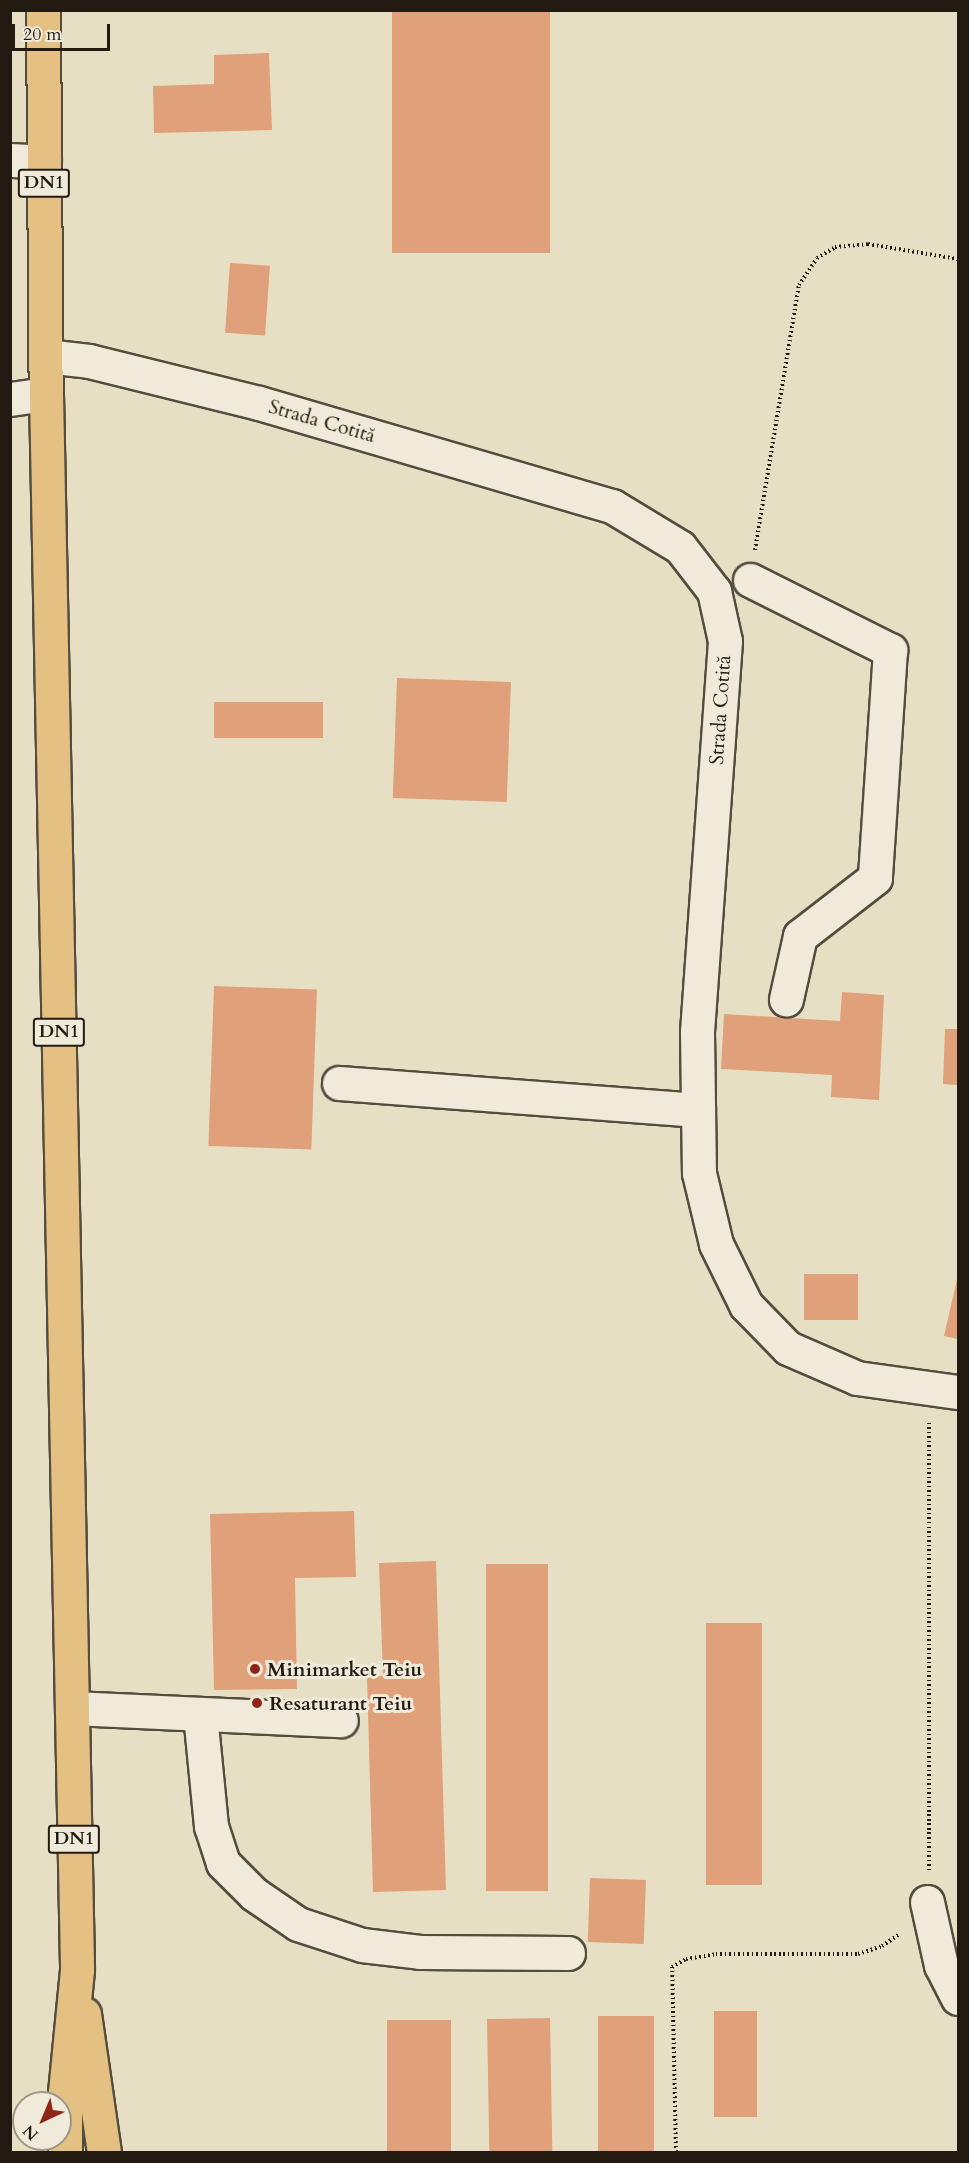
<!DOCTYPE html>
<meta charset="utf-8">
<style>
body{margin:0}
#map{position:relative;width:969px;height:2163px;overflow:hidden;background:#e7dfc4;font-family:Cardo,serif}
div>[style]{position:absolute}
.building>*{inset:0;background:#e0a07a;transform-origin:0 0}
.path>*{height:4px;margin-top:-2px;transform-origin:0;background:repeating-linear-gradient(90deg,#231b12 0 1.5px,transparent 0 4.5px)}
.roads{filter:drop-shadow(2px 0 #544c3e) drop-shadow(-2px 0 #544c3e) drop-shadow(0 2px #544c3e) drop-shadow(0 -2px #544c3e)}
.minor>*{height:33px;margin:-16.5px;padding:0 16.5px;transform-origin:16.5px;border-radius:16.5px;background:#efead9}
.major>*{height:33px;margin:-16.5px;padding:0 16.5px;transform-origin:16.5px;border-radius:16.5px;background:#e4c082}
.dots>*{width:16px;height:16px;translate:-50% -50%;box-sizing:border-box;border:3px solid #efead9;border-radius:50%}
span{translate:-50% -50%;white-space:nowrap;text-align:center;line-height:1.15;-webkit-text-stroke:6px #efead9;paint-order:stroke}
.shield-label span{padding:2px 4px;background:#efead9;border:2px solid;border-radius:4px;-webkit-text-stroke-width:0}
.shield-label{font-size:18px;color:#231b12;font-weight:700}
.street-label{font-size:20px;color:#231b12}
.poi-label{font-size:20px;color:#231b12;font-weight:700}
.left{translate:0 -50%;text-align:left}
.frame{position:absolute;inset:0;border:12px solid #231b12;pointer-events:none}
.north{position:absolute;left:12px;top:2091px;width:60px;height:60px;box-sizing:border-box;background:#efead9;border:2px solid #9d9789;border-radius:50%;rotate:224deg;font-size:16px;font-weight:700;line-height:24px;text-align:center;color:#231b12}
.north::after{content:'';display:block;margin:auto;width:21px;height:27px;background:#8f2418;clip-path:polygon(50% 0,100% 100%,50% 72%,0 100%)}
.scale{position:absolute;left:12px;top:24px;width:98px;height:27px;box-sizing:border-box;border:3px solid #231b12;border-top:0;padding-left:8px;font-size:18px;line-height:21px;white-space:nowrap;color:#231b12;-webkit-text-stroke:4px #efead9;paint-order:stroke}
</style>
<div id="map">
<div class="building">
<i style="left:392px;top:10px;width:158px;height:243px"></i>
<i style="clip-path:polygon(269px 53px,272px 130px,154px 133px,153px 86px,214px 84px,214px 55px)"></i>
<i style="left:230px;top:263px;width:40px;height:70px;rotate:4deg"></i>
<i style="left:397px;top:678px;width:114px;height:120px;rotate:2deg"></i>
<i style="left:214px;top:702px;width:109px;height:36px"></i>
<i style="left:214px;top:986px;width:103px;height:160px;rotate:2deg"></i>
<i style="clip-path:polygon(842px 992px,884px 995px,879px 1100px,831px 1097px,832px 1075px,721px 1069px,724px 1014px,840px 1021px)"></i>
<i style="clip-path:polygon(945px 1029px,958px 1029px,958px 1085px,943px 1084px)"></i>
<i style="left:804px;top:1274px;width:54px;height:46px"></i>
<i style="clip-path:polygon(958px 1275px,958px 1339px,944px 1336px)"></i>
<i style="clip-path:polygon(354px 1511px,356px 1577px,295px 1578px,297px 1689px,214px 1690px,210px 1514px)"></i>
<i style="clip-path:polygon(436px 1561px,446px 1890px,373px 1892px,367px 1676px,383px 1676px,379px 1563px)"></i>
<i style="left:486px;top:1564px;width:62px;height:327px"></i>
<i style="left:706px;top:1623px;width:56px;height:262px"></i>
<i style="left:590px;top:1878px;width:56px;height:64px;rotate:2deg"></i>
<i style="left:714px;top:2011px;width:43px;height:106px"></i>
<i style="left:654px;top:2016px;width:136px;height:56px;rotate:90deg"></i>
<i style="left:550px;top:2018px;width:134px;height:63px;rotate:89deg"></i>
<i style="left:451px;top:2020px;width:132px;height:64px;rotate:90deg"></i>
</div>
<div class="path">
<i style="left:755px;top:550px;width:269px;rotate:-80.6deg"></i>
<i style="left:799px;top:285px;width:32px;rotate:-56deg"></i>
<i style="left:817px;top:258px;width:21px;rotate:-31deg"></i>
<i style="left:835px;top:247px;width:33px;rotate:-5deg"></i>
<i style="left:868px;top:244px;width:91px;rotate:9.5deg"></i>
<i style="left:929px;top:1870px;width:448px;rotate:-90deg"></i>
<i style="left:676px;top:2152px;width:185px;rotate:-91.2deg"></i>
<i style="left:672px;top:1967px;width:16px;rotate:-30deg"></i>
<i style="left:686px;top:1959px;width:30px;rotate:-9deg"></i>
<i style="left:716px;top:1954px;width:142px"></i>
<i style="left:858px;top:1954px;width:25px;rotate:-18deg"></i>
<i style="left:882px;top:1946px;width:22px;rotate:-34deg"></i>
</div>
<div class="roads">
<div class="minor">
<i style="left:10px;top:160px;width:34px;rotate:3deg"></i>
<i style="left:46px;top:356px;width:43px;rotate:6.6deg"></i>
<i style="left:89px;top:361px;width:175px;rotate:13.9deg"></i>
<i style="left:259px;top:403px;width:368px;rotate:16.3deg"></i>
<i style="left:612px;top:506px;width:79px;rotate:31.1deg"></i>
<i style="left:680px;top:547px;width:56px;rotate:52.3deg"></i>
<i style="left:714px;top:591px;width:51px;rotate:77.6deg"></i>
<i style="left:725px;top:641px;width:392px;rotate:94.1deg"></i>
<i style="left:697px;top:1032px;width:141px;rotate:89.2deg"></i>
<i style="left:699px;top:1173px;width:73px;rotate:76.5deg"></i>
<i style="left:716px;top:1244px;width:68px;rotate:63.8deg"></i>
<i style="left:746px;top:1305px;width:60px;rotate:45.7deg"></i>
<i style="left:788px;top:1348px;width:75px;rotate:23.5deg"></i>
<i style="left:857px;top:1378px;width:102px;rotate:7.9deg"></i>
<i style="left:10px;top:399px;width:36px;rotate:-8deg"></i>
<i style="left:750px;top:580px;width:157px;rotate:26.6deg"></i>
<i style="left:890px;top:650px;width:228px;rotate:93.8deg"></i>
<i style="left:875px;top:878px;width:95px;rotate:142.3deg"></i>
<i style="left:800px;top:936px;width:65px;rotate:102.5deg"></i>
<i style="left:339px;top:1083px;width:360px;rotate:4.3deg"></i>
<i style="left:72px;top:1708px;width:269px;rotate:2.6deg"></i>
<i style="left:200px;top:1714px;width:113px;rotate:84.4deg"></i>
<i style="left:211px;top:1826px;width:39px;rotate:72deg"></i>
<i style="left:223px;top:1863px;width:44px;rotate:45deg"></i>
<i style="left:254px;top:1894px;width:53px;rotate:34.3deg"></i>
<i style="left:298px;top:1924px;width:67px;rotate:18.2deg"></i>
<i style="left:362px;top:1945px;width:58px;rotate:6.9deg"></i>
<i style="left:420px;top:1952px;width:148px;rotate:0.4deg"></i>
<i style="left:927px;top:1902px;width:65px;rotate:77.5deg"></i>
<i style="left:941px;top:1965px;width:37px;rotate:63deg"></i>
</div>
<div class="major">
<i style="left:43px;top:10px;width:384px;rotate:89.6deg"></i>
<i style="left:46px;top:394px;width:1576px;rotate:88.87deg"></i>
<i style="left:77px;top:1970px;width:123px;rotate:95.6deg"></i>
<i style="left:65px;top:2092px;width:60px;rotate:90deg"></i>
<i style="left:84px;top:2014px;width:139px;rotate:81.8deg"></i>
</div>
</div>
<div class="dots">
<i style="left:255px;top:1669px;background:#8f2418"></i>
<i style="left:257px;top:1703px;background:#8f2418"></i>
</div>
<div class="shield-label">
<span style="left:44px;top:183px">DN1</span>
<span style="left:59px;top:1032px">DN1</span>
<span style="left:74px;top:1839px">DN1</span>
</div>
<div class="street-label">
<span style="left:322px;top:421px;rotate:16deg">Strada Cotită</span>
<span style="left:720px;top:710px;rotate:-86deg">Strada Cotită</span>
</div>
<div class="poi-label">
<span class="left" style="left:267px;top:1669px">Minimarket Teiu</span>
<span class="left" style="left:269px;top:1703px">Resaturant Teiu</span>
</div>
<div class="frame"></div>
<div class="north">N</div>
<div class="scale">20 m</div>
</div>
